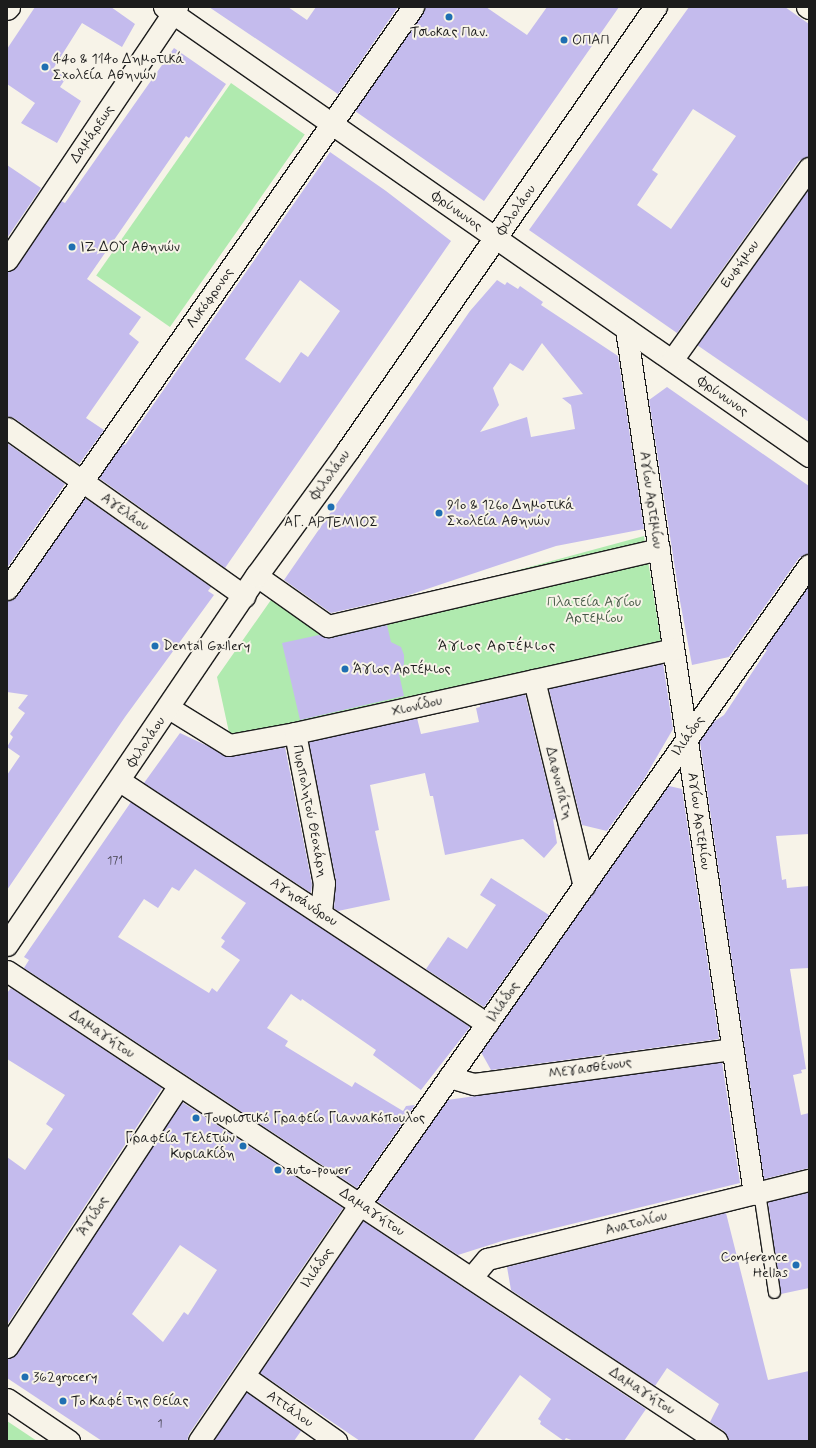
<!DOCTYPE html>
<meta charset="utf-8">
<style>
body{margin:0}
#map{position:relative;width:816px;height:1448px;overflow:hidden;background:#f7f3e8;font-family:Mynerve,sans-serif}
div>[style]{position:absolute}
.green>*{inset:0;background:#b0eaaf;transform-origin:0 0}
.building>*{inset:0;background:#c4bbed}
.roads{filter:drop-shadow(1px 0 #1c1c1c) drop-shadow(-1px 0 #1c1c1c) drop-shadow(0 1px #1c1c1c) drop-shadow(0 -1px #1c1c1c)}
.lane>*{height:11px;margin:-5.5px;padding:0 5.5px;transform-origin:5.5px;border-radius:5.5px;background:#f7f3e8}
.street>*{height:21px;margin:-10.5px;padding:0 10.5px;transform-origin:10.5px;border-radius:10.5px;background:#f7f3e8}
.secondary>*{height:22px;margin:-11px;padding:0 11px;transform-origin:11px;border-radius:11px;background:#f7f3e8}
.dots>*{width:11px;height:11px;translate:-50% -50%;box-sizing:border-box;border:2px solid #f7f3e8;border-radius:50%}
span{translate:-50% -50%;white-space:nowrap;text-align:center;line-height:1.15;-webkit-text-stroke:4px #f7f3e8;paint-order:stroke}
.number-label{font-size:12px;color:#464450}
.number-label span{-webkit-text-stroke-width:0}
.poi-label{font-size:14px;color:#1c1c1c}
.left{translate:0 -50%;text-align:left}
.right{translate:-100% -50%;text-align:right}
.street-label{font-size:14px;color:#1c1c1c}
.park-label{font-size:14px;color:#485a48}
.neighbourhood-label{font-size:15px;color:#1c1c1c;letter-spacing:1px}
.frame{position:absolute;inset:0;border:8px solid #1c1c1c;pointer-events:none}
</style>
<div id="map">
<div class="green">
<i style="left:231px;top:83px;width:90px;height:235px;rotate:35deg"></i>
<i style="clip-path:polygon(644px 536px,663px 654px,230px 737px,217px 677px,280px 587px,329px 621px)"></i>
<i style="clip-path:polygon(7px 1421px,37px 1441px,7px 1441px)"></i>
</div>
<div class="building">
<i style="clip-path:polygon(35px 7px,111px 7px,135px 24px,122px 47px,82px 23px,53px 69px,66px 78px,60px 87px,81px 101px,57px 143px,21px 123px,35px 103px,7px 84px,7px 49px)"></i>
<i style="clip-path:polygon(209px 7px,288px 7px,307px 20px,316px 7px,398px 7px,338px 94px)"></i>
<i style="clip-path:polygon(425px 7px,486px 7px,527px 35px,547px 7px,619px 7px,484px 201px,355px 111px,423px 14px)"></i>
<i style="clip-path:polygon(evenodd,689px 7px,785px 7px,809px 24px,809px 156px,799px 161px,677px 333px,529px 230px,689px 7px,693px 109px,736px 136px,671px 229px,637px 205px,658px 174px,652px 170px,693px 109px)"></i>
<i style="clip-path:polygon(174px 48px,226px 84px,189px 138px,186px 136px,87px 279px,141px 317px,129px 334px,139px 342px,86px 418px,104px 430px,79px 464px,14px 418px,7px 416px,7px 272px,17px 267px,61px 201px,65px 203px)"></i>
<i style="clip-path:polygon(evenodd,330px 152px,386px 191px,451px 241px,225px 568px,99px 478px,123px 444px,125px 445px,330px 152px,300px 280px,340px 311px,308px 357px,301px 352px,280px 383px,245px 359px,300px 280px)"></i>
<i style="clip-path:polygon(7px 165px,41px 188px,7px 238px)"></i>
<i style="clip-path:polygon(809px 189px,809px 422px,697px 345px)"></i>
<i style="clip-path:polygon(evenodd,497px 280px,505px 285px,507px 282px,518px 289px,520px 286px,543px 302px,541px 305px,618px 356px,644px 529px,556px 546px,406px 596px,331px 613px,284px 580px,470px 311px,497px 280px,542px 343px,583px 394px,562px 398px,571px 405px,575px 429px,531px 437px,527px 417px,480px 432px,499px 405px,493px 388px,510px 363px,523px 371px,542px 343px)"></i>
<i style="clip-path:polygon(667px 387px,809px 486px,809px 553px,799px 558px,729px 657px,692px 665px,680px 601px,649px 400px)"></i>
<i style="clip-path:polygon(7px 443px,65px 484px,7px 568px)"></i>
<i style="clip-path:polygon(85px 498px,211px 587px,208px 591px,214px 595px,125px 717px,7px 890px,7px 775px,20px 756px,7px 747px,13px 737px,10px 734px,25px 713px,18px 708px,28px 695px,7px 692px,7px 601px,17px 596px)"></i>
<i style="clip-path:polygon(809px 586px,809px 834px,776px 836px,782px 880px,786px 879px,787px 888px,809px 886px,809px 968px,790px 969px,806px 1069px,801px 1070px,802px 1073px,793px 1075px,801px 1115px,809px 1113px,809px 1168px,764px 1179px,700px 742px,712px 723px,724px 715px,767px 650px,764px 650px)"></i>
<i style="clip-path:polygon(387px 625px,391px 642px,401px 647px,404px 655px,404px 664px,399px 674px,404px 696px,300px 720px,282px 643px,319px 635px,331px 638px)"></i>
<i style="clip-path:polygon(663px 663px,673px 729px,644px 779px,607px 831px,582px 825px,549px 689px)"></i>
<i style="clip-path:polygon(525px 694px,556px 820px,553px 819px,557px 843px,544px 858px,523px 839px,445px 855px,433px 796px,430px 796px,425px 773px,370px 785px,379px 830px,375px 831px,390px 900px,338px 911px,334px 908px,336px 881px,309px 742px,417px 718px,421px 734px,479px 722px,476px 708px,480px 707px,480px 704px)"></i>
<i style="clip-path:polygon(180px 733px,231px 757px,285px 747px,312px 884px,311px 893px,144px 783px)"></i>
<i style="clip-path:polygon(669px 786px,682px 789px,719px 1039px,491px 1070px,481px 1052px)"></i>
<i style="clip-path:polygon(evenodd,131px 802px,470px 1027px,421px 1090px,373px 1055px,376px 1050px,302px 999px,301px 1001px,291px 994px,267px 1028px,288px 1041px,285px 1046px,352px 1087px,355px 1082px,403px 1111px,406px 1106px,415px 1105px,357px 1188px,24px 968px,29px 960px,24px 957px,131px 802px,195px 869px,246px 903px,221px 938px,225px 941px,221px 947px,240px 960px,217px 992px,212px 988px,209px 993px,118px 937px,144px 899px,158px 908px,172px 887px,179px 891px,195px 869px)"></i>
<i style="clip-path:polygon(491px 878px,549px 915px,484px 1007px,426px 969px,448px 937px,467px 949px,496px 905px,480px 895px)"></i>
<i style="clip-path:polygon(11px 988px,162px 1088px,7px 1325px,7px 1157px,25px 1170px,53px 1129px,46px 1124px,65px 1095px,7px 1059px,7px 993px)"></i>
<i style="clip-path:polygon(722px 1062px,740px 1183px,502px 1241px,458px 1255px,377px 1201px,447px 1100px)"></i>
<i style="clip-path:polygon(evenodd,182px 1102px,343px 1208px,189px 1434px,187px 1441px,102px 1441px,7px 1378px,7px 1359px,17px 1354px,182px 1102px,180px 1245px,217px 1270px,188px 1315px,184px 1312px,163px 1342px,132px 1314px,180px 1245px)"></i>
<i style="clip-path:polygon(809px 1192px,809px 1288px,781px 1294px,768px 1202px)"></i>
<i style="clip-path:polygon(726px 1213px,768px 1380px,809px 1371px,809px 1441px,729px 1441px,724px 1431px,710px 1422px,719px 1404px,667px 1368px,655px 1386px,511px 1290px,507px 1267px)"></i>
<i style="clip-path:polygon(363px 1221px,646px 1409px,624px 1441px,574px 1441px,566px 1438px,564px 1441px,540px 1424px,541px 1421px,538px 1419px,551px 1399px,520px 1375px,473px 1441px,360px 1441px,260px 1373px)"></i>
<i style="clip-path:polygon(246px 1392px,301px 1431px,294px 1441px,214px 1441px)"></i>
</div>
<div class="roads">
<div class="lane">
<i style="left:759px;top:1192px;width:101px;rotate:81.5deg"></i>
</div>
<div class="street">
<i style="left:164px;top:7px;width:786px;rotate:34.84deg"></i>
<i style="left:807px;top:7px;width:2px;rotate:27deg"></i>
<i style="left:7px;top:9px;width:3px;rotate:-45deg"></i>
<i style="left:7px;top:260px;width:305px;rotate:-56.1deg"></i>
<i style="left:626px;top:329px;width:874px;rotate:81.58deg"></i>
<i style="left:672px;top:360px;width:236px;rotate:-54.5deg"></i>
<i style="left:7px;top:428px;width:291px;rotate:35.3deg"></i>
<i style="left:257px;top:576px;width:87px;rotate:35.2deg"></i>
<i style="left:328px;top:626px;width:340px;rotate:-13.1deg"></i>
<i style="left:7px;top:589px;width:710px;rotate:-55.1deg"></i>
<i style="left:534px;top:680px;width:212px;rotate:76.4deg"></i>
<i style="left:169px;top:708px;width:70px;rotate:31.7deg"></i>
<i style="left:229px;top:745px;width:67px;rotate:-10.3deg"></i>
<i style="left:295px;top:733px;width:387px;rotate:-12.5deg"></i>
<i style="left:295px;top:733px;width:153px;rotate:79.1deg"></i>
<i style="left:324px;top:883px;width:30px;rotate:96deg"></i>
<i style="left:120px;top:781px;width:440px;rotate:33.5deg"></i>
<i style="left:7px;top:971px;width:851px;rotate:33.5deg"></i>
<i style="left:449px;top:1077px;width:26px;rotate:16deg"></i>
<i style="left:474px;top:1084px;width:260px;rotate:-7.7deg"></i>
<i style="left:471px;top:1278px;width:25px;rotate:-50deg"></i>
<i style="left:487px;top:1259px;width:332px;rotate:-13.8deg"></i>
<i style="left:7px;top:1347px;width:313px;rotate:-56.7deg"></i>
<i style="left:244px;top:1376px;width:113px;rotate:35.2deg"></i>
<i style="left:7px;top:1399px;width:75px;rotate:34.1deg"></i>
<i style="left:199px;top:1441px;width:287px;rotate:-55.8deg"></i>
<i style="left:360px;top:1204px;width:781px;rotate:-54.91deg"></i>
</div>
<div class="secondary">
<i style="left:7px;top:945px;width:446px;rotate:-55.9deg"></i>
<i style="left:257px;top:576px;width:155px;rotate:-53.9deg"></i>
<i style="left:348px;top:451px;width:540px;rotate:-55.25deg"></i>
</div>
</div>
<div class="dots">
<i style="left:449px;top:17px;background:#1f6fb2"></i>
<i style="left:564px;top:40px;background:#1f6fb2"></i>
<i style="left:45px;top:67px;background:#1f6fb2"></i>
<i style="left:72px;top:247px;background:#1f6fb2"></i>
<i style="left:331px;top:507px;background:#1f6fb2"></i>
<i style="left:439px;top:513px;background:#1f6fb2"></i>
<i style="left:155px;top:646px;background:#1f6fb2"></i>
<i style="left:345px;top:669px;background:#1f6fb2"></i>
<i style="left:196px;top:1118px;background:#1f6fb2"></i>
<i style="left:243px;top:1146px;background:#1f6fb2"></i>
<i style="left:278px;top:1170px;background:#1f6fb2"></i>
<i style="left:796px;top:1265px;background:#1f6fb2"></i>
<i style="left:25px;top:1377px;background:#1f6fb2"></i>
<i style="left:63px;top:1401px;background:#1f6fb2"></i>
</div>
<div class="number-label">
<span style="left:115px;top:862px">171</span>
<span style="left:160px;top:1425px">1</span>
</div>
<div class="poi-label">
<span style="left:449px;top:32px">Τσιοκας Παν.</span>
<span class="left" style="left:572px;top:40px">ΟΠΑΠ</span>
<span class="left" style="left:53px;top:67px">44ο &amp; 114ο Δημοτικά<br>Σχολεία Αθηνών</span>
<span class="left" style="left:80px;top:247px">ΙΖ ΔΟΥ Αθηνών</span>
<span class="left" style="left:447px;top:513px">91ο &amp; 126ο Δημοτικά<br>Σχολεία Αθηνών</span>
<span style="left:331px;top:522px">ΑΓ. ΑΡΤΕΜΙΟΣ</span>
<span class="left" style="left:163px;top:646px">Dental Gallery</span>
<span class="left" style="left:353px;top:669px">Άγιος Αρτέμιος</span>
<span class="left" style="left:204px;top:1118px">Τουριστικό Γραφείο Γιαννακόπουλος</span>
<span class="right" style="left:235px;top:1146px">Γραφεία Τελετών<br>Κυριακίδη</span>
<span class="left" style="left:286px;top:1170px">auto-power</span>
<span class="right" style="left:788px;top:1265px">Conference<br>Hellas</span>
<span class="left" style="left:33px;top:1377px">362grocery</span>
<span class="left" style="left:71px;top:1401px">Το Καφέ της Θείας</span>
</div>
<div class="street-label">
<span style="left:92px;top:134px;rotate:-56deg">Δαμάρεως</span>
<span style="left:516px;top:210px;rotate:-55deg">Φιλολάου</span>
<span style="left:457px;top:211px;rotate:35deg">Φρύνωνος</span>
<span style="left:740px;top:264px;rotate:-54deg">Ευφήμου</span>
<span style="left:210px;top:298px;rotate:-55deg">Λυκόφρονος</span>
<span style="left:723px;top:396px;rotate:35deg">Φρύνωνος</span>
<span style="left:330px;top:475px;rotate:-54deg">Φιλολάου</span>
<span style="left:651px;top:500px;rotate:82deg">Αγίου Αρτεμίου</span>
<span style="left:125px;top:512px;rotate:35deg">Αγελάου</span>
<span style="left:417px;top:706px;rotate:-13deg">Χιονίδου</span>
<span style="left:688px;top:736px;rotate:-55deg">Ιλιάδος</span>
<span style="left:146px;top:742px;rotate:-56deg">Φιλολάου</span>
<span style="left:559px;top:783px;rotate:76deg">Δαφνοπάτη</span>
<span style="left:310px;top:811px;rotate:79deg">Πυρπολητού Θεοχάρη</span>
<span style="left:699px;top:821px;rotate:82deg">Αγίου Αρτεμίου</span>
<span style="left:304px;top:902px;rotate:33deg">Αγησάνδρου</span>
<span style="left:503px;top:1002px;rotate:-55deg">Ιλιάδος</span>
<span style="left:102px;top:1034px;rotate:34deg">Δαμαγήτου</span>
<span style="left:590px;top:1068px;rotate:-8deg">Μεγασθένους</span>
<span style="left:372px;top:1212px;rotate:34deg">Δαμαγήτου</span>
<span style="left:93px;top:1216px;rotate:-57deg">Άγιδος</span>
<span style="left:636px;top:1223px;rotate:-14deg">Ανατολίου</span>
<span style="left:317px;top:1268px;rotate:-56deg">Ιλιάδος</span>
<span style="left:642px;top:1391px;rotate:33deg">Δαμαγήτου</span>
<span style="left:290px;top:1409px;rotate:35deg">Αττάλου</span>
</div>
<div class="park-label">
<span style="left:594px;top:610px">Πλατεία Αγίου<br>Αρτεμίου</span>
</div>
<div class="neighbourhood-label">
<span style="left:497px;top:647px">Άγιος Αρτέμιος</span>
</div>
<div class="frame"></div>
</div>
